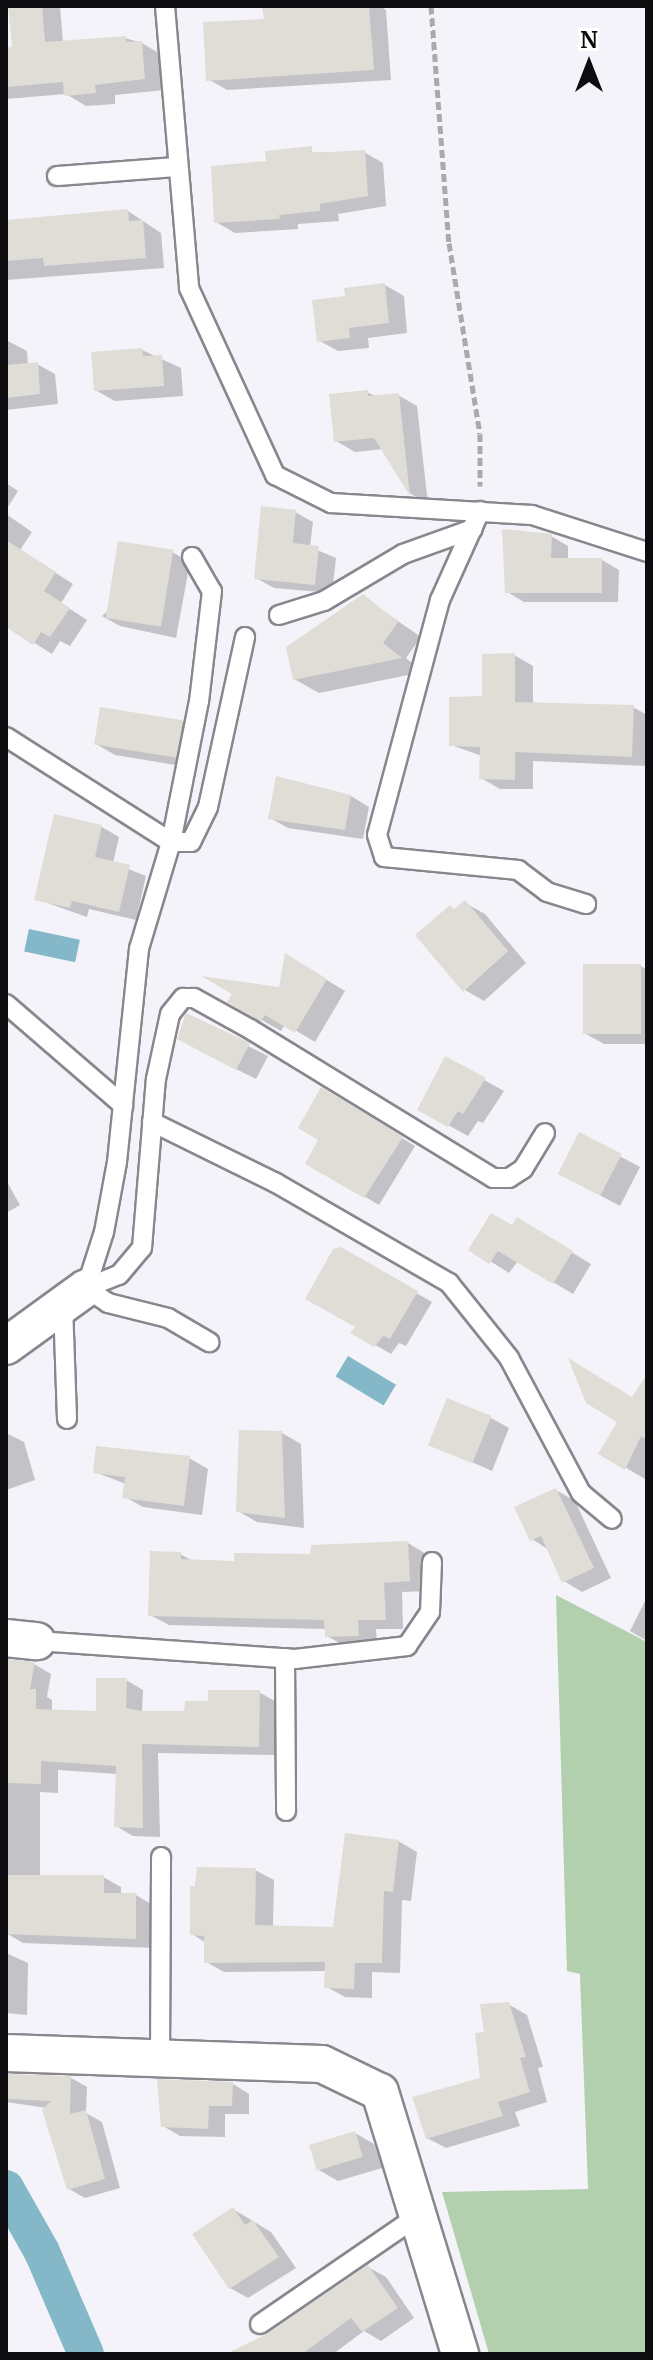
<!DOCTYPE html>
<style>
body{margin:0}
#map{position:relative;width:653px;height:2360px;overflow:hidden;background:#f3f3f9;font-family:Merriweather,serif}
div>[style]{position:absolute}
.green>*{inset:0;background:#b3d0ae}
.water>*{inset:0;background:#84b8c9;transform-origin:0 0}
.shadow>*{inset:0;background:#0003}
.canal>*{height:36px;margin:-18px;padding:0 18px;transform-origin:18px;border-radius:18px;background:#84b8c9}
.building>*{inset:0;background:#e0ddd7;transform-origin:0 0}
.path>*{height:5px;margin-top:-2.5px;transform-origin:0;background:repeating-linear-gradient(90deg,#a9a9ae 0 8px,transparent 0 12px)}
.roads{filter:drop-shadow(2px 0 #87878d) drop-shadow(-2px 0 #87878d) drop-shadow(0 2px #87878d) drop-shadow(0 -2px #87878d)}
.service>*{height:18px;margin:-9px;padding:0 9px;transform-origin:9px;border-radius:9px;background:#fff}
.minor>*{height:36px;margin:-18px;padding:0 18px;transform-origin:18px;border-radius:18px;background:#fff}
span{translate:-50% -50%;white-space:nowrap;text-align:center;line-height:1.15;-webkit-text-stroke:8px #fff;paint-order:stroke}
.frame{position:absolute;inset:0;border:8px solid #0d0d0f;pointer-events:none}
.north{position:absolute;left:549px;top:24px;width:80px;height:80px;-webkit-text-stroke:6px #fff;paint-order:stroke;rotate:0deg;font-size:22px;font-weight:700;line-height:32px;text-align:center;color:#0d0d0f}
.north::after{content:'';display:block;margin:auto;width:28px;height:36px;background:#0d0d0f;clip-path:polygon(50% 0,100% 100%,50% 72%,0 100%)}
</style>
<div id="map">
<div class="green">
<i style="clip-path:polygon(556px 1595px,647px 1642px,647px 2354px,489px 2354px,442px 2192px,588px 2189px,580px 1974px,567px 1971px)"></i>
</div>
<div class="water">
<i style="left:29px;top:929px;width:52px;height:23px;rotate:12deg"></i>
<i style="left:348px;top:1356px;width:56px;height:24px;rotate:31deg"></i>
</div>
<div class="shadow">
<i style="clip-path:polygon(10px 6px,60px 6px,63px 43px,125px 38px,142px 43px,162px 55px,165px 90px,115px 95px,115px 104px,86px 106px,66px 94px,6px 99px,6px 50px,14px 49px)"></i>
<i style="clip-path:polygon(264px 6px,380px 6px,386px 10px,391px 80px,227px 90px,208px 79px,266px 21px)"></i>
<i style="clip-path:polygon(364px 152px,383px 163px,386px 206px,338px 214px,339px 221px,298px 224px,298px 229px,235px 233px,216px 222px,268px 163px,267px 153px)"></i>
<i style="clip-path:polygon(128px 211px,161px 233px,164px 268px,6px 280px,6px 223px)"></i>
<i style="clip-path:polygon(385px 285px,404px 296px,407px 333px,368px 338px,369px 348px,338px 351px,318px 340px,347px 298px)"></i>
<i style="clip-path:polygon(6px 340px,27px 351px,28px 365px,37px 364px,55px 374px,58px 404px,6px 410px)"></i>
<i style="clip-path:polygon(142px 350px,181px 368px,183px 396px,115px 401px,95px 390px)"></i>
<i style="clip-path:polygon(367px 392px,377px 397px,398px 395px,417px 406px,428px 504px,411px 494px,384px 449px,355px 452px,336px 441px)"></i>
<i style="clip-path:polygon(6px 483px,18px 491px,6px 510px)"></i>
<i style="clip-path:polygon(295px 512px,313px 522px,310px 547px,336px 558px,332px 593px,274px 588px,256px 578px)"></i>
<i style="clip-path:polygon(6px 514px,32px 532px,20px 550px,73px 584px,61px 603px,87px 620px,70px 646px,60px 641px,52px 654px,6px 625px)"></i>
<i style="clip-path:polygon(551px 536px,568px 546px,568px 560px,602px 560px,619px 570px,618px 602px,524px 602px,507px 592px)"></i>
<i style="clip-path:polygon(172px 552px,190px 562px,176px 638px,120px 626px,102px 616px)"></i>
<i style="clip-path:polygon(363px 597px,421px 637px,406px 658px,423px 672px,319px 693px,294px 679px)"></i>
<i style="clip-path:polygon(514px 655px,533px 666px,533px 704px,633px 707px,647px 715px,647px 766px,533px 761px,533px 789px,500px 789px,481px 778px,482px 756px,451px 745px)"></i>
<i style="clip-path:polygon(182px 722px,201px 733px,194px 768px,115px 755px,96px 744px)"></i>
<i style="clip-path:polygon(351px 796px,369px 807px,363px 839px,288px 828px,270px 818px)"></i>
<i style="clip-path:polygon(102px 827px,119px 837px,113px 863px,146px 876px,136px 920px,89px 909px,87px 917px,36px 899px)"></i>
<i style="clip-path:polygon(465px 903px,485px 914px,526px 963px,484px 1001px,465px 990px,456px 911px)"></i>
<i style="clip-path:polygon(287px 956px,345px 991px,315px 1042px,285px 1024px,281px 1031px,230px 1002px,281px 989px)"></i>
<i style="clip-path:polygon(641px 966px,647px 970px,647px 1044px,604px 1044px,586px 1034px)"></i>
<i style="clip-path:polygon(188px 1016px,268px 1056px,256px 1079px,198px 1050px)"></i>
<i style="clip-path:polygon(446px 1059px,504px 1091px,483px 1123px,478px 1121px,468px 1136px,439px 1120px)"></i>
<i style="clip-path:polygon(322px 1089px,415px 1146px,379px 1205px,308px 1163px,320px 1140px)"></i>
<i style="clip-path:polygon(580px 1135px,640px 1167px,620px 1206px,579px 1184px)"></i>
<i style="clip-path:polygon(6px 1180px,20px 1205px,6px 1213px)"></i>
<i style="clip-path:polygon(518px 1220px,591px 1264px,573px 1294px,518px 1261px,509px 1273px,471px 1249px,513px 1228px)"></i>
<i style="clip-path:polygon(341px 1250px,432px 1302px,406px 1346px,399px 1343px,391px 1354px,353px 1332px,358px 1326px)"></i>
<i style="clip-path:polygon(647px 1408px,647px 1477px,645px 1479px,601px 1453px)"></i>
<i style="clip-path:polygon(491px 1418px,509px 1428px,492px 1471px,431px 1444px)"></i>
<i style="clip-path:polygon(6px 1433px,24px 1442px,35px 1480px,6px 1490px)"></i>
<i style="clip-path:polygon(282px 1433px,301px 1444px,304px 1528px,257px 1522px,238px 1511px)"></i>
<i style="clip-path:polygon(189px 1458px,208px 1469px,202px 1515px,143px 1507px,125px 1497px,126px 1484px,95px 1472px)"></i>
<i style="clip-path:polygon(556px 1490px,575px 1501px,611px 1578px,582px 1592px,564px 1581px,549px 1550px,532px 1539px)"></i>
<i style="clip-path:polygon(408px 1543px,426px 1554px,427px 1591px,402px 1592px,403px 1629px,376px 1629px,377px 1645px,345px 1646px,327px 1636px,327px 1629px,169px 1625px,150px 1615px,180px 1554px,193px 1561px,236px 1563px)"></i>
<i style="clip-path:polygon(647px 1597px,647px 1641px,630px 1631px)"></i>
<i style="clip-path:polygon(6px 1659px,34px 1664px,51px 1674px,47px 1697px,52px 1700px,52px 1712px,98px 1713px,126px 1680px,143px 1690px,142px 1713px,186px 1713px,259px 1692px,276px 1702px,275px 1755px,158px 1753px,160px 1837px,133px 1836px,116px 1826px,118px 1774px,58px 1770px,58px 1793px,40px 1792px,40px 1877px,103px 1877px,121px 1887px,121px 1895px,136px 1895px,154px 1906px,154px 1948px,23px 1943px,6px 1933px)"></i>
<i style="clip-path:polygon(398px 1841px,417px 1852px,411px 1901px,402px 1900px,400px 1973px,372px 1972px,372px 1998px,345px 1997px,327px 1987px,327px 1971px,224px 1972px,206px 1962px,206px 1943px,192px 1934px,255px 1870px,274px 1880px,273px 1927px,335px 1929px)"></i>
<i style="clip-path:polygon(6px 1953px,28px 1963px,27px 2015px,6px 2013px)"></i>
<i style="clip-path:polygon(508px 2004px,527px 2015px,543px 2067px,538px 2068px,547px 2102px,515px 2112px,520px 2126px,446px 2148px,427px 2138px,482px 2079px,486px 2034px)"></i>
<i style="clip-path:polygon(6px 2074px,71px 2078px,87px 2087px,86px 2113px,102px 2122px,120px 2188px,85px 2198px,69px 2189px,47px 2108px,6px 2102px)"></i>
<i style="clip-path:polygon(233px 2084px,249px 2094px,249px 2114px,225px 2114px,225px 2137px,180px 2136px,163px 2126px)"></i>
<i style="clip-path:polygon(355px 2133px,374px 2144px,382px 2168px,338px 2181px,319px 2170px)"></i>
<i style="clip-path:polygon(233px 2209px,271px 2232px,296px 2268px,248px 2298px,230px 2288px)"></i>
<i style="clip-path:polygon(368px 2267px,386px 2277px,414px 2318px,381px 2341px,364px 2331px,333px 2354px,231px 2354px,268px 2336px)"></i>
</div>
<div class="canal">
<i style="left:6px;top:2188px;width:73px;rotate:60.6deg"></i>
<i style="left:42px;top:2252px;width:111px;rotate:66.7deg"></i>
</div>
<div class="building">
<i style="clip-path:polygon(8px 6px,42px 6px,45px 42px,126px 36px,126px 42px,142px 41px,145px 79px,95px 85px,96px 93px,64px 96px,63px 82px,6px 87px,6px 48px,12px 47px)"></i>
<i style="clip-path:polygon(262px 6px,369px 6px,374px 70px,206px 81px,203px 22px,264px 19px)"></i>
<i style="clip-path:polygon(312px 146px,312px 153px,365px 150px,368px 196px,320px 204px,320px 211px,279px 215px,280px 219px,214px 223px,211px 166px,266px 161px,265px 151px)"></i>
<i style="clip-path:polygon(128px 209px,129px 221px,143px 220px,146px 258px,44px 266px,43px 258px,6px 261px,6px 220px)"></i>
<i style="clip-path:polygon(385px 283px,389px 323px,349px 328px,350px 338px,317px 342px,312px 300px,345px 296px,344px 288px)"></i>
<i style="clip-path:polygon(142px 348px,143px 356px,162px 355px,164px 386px,94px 391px,91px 352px)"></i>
<i style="clip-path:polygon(38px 362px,40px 394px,6px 398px,6px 365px)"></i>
<i style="clip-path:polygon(368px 390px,368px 396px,399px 393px,410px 496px,374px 438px,334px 442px,329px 394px)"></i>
<i style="clip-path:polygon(261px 506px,296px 510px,293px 543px,319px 546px,315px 585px,254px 579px)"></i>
<i style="clip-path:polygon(502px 529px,552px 534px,551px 558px,602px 558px,602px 593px,505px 593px)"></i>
<i style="clip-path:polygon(6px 540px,56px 572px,44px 591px,70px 608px,50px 637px,41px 632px,33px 645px,6px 627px)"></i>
<i style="left:118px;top:541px;width:56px;height:78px;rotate:9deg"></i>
<i style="clip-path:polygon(363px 594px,398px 622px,383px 643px,402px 658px,293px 680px,286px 647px)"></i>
<i style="clip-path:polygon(515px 653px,515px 702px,634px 705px,632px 757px,515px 752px,515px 780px,479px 779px,480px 747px,449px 746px,449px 697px,482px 696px,482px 654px)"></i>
<i style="left:100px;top:707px;width:84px;height:38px;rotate:9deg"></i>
<i style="clip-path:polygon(276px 776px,351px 795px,345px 830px,268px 819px)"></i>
<i style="clip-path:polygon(54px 814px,102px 825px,95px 857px,130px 865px,119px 912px,72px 901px,70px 908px,34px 900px)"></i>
<i style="clip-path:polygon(465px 900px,508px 951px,463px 992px,415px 935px,450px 905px,454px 909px)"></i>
<i style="clip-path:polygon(285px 953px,327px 979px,295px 1033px,265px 1015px,261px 1022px,227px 1002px,232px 994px,201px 976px,279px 987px)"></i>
<i style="left:641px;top:964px;width:70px;height:58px;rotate:90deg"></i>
<i style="clip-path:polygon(186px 1013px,250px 1043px,236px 1070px,177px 1039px)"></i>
<i style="clip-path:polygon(445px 1056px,486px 1078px,463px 1114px,458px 1111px,448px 1127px,417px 1110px)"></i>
<i style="clip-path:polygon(321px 1087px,403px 1137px,364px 1198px,305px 1164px,318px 1140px,298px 1128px)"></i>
<i style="left:579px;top:1132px;width:48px;height:47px;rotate:27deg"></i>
<i style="clip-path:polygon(491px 1213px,512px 1225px,517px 1217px,573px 1251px,553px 1284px,498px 1251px,489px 1264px,468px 1250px)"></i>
<i style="clip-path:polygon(341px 1247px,418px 1291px,390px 1339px,383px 1336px,374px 1347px,350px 1333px,355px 1327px,305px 1299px,333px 1249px)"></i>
<i style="clip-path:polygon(568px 1358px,632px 1397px,647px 1374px,647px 1440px,641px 1436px,625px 1470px,598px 1454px,617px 1422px,586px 1403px)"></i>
<i style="left:447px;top:1398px;width:48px;height:51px;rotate:22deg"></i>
<i style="clip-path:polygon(239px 1430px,282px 1431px,285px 1518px,236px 1512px)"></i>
<i style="clip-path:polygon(96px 1446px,190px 1456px,184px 1506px,122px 1498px,125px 1477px,93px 1473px)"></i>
<i style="clip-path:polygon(556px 1488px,594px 1568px,562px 1583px,541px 1536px,530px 1541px,514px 1507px)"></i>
<i style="clip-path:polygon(408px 1541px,410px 1581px,384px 1583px,386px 1620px,358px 1620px,359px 1636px,325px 1637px,324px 1620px,148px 1616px,150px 1551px,181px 1552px,181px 1559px,234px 1561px,234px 1553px,310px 1554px,311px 1545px)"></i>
<i style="clip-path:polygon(6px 1659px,35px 1662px,30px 1689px,36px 1689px,36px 1709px,96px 1711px,96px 1678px,127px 1678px,126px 1708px,142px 1711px,184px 1711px,185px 1701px,208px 1701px,208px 1690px,260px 1690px,259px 1747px,142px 1744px,143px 1828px,114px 1827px,116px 1766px,41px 1761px,41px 1784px,6px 1783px)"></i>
<i style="clip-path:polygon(345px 1833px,399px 1840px,393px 1892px,384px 1891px,382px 1963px,355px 1963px,354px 1989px,324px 1988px,325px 1962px,204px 1963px,204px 1936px,190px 1935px,190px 1886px,195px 1886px,197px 1867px,256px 1868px,255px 1925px,333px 1927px)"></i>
<i style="clip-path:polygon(6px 1875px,104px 1875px,104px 1893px,136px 1893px,136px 1939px,6px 1934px)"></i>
<i style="clip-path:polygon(509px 2002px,526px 2057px,520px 2058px,530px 2092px,498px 2102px,503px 2116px,426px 2139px,412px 2097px,480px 2078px,475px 2033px,484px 2032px,480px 2004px)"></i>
<i style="clip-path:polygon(6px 2074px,71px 2076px,70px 2114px,86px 2110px,105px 2179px,67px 2190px,42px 2110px,51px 2101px,6px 2099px)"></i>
<i style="clip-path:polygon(157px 2079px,233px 2082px,232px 2106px,209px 2106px,208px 2129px,161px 2127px)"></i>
<i style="left:355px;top:2131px;width:27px;height:48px;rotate:73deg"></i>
<i style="clip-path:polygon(233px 2207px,245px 2225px,253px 2220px,279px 2257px,229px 2289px,192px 2234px)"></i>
<i style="clip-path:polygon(368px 2265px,398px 2308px,362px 2332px,351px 2318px,302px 2354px,226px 2354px,267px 2334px)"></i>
</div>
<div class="path">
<i style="left:431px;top:6px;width:238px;rotate:85.7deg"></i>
<i style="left:449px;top:243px;width:193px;rotate:80.8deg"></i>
<i style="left:480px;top:434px;width:52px;rotate:90deg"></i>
</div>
<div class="roads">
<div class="service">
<i style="left:165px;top:6px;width:283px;rotate:85.1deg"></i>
<i style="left:189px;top:288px;width:206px;rotate:65.3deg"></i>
<i style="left:275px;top:475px;width:63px;rotate:26.6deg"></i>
<i style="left:331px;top:503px;width:201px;rotate:3.4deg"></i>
<i style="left:532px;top:515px;width:121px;rotate:17.8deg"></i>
<i style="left:57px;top:176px;width:120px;rotate:-4.3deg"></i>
<i style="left:480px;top:511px;width:98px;rotate:114.2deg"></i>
<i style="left:440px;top:600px;width:243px;rotate:105deg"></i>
<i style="left:377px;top:835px;width:23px;rotate:72deg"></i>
<i style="left:384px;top:857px;width:135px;rotate:5.5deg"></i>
<i style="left:518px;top:870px;width:36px;rotate:37deg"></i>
<i style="left:547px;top:892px;width:41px;rotate:17.1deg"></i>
<i style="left:192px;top:557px;width:39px;rotate:60deg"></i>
<i style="left:212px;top:591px;width:111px;rotate:96.7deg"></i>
<i style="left:199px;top:701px;width:144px;rotate:101.2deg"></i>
<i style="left:171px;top:842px;width:20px"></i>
<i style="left:191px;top:842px;width:39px;rotate:-64deg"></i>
<i style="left:208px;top:807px;width:174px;rotate:-77.7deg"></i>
<i style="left:279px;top:615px;width:47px;rotate:-17.3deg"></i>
<i style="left:324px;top:601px;width:92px;rotate:-30.7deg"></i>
<i style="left:403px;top:554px;width:74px;rotate:-19.7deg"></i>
<i style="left:6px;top:737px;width:196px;rotate:32.5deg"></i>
<i style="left:171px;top:842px;width:112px;rotate:106.7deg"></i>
<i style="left:139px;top:949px;width:214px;rotate:95.9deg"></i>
<i style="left:117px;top:1162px;width:71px;rotate:100.5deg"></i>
<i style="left:104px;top:1232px;width:59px;rotate:107.8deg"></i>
<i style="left:6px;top:1004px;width:155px;rotate:40.8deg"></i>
<i style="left:152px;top:1122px;width:138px;rotate:26.2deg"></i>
<i style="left:276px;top:1183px;width:200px;rotate:30deg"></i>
<i style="left:449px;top:1283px;width:96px;rotate:51.3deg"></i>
<i style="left:509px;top:1358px;width:153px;rotate:61.9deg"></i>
<i style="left:581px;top:1493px;width:40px;rotate:40deg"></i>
<i style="left:86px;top:1288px;width:35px;rotate:-22deg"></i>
<i style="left:119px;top:1275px;width:35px;rotate:-50deg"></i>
<i style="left:142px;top:1248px;width:170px;rotate:-85.3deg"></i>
<i style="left:156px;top:1079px;width:66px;rotate:-77.8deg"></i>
<i style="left:170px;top:1014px;width:21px;rotate:-51deg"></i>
<i style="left:183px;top:998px;width:11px"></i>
<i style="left:194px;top:998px;width:64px;rotate:29deg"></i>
<i style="left:250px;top:1029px;width:285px;rotate:31.5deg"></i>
<i style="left:493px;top:1178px;width:16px"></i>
<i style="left:509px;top:1178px;width:17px;rotate:-33deg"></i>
<i style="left:523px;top:1169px;width:42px;rotate:-58.6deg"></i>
<i style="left:86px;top:1288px;width:27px;rotate:34deg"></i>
<i style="left:108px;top:1303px;width:62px;rotate:14deg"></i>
<i style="left:168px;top:1318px;width:48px;rotate:30.3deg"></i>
<i style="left:63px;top:1304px;width:115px;rotate:88deg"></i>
<i style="left:37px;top:1641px;width:259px;rotate:4deg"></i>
<i style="left:295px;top:1659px;width:113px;rotate:-6.6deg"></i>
<i style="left:407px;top:1646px;width:41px;rotate:-55.9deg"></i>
<i style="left:430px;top:1612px;width:50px;rotate:-87.7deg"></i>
<i style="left:285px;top:1658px;width:153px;rotate:89.6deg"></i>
<i style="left:160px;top:2058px;width:201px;rotate:-89.7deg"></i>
<i style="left:260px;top:2324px;width:191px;rotate:-34.4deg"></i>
</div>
<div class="minor">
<i style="left:6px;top:1346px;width:99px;rotate:-35.9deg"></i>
<i style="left:6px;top:1638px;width:31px;rotate:6deg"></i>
<i style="left:6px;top:2053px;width:316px;rotate:2deg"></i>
<i style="left:322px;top:2064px;width:64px;rotate:25.8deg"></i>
<i style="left:380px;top:2092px;width:274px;rotate:73deg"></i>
</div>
</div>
<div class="frame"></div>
<div class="north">N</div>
</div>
